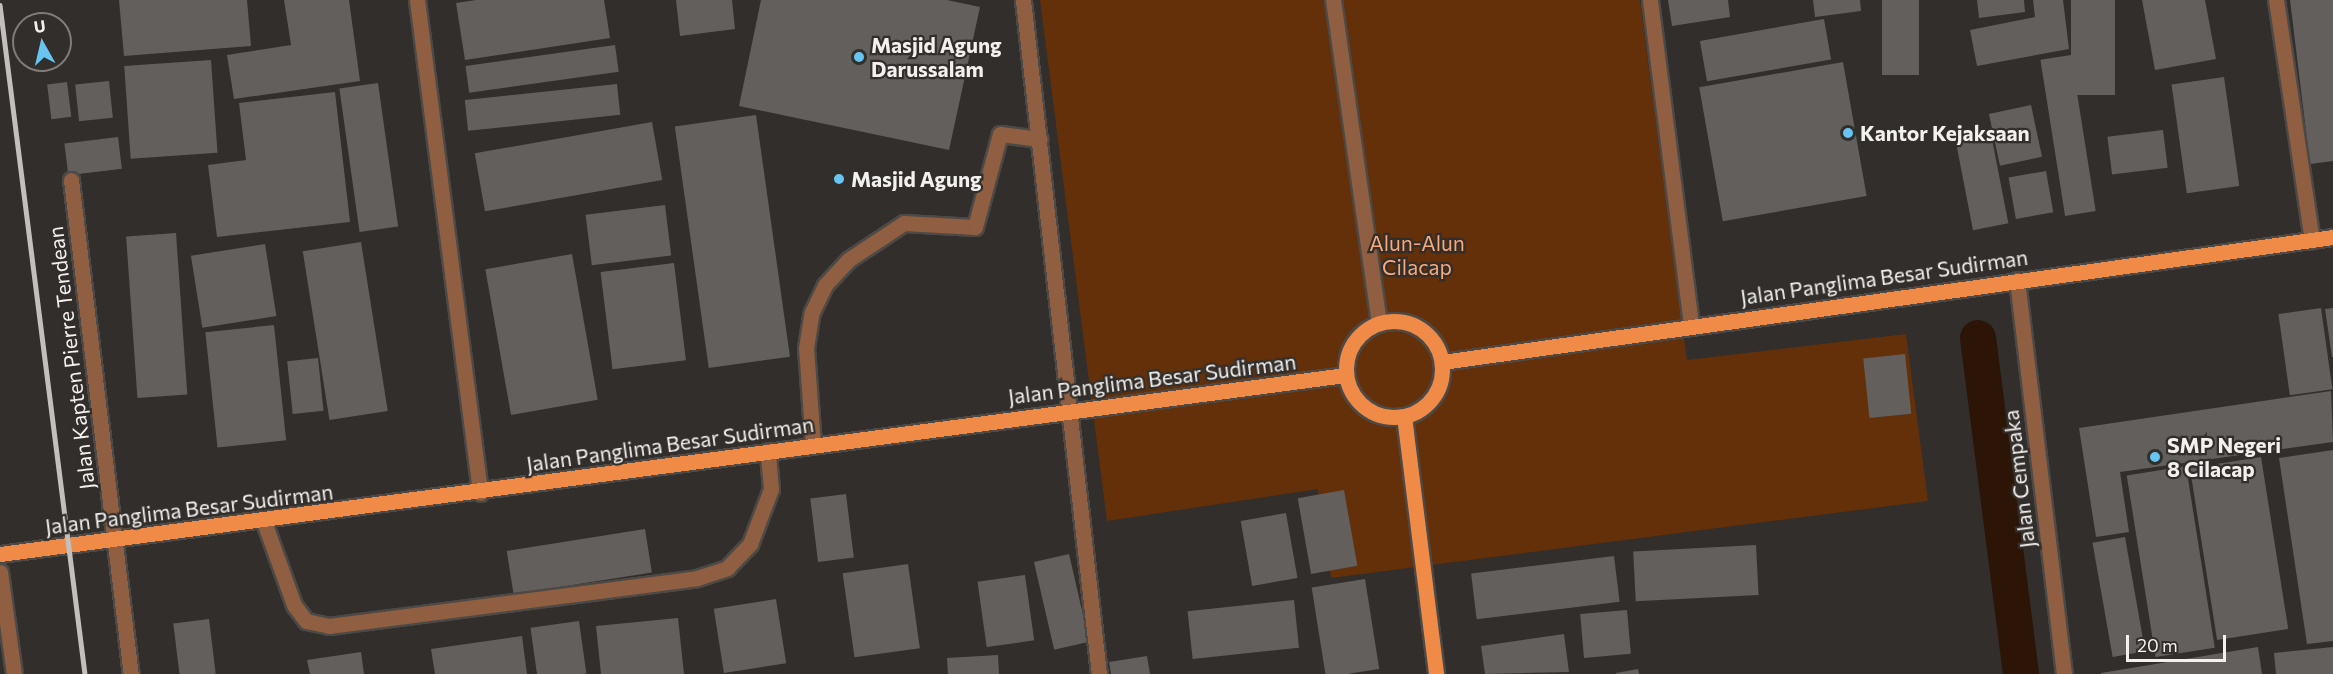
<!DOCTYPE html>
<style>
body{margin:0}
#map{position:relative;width:2333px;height:674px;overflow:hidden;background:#312e2b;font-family:Commissioner,sans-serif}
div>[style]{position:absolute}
.green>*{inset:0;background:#63300a}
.canal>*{height:36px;margin:-18px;padding:0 18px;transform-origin:18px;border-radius:18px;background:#2c1406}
.building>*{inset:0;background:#635f5d;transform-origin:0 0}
.roads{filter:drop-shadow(2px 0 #4c4946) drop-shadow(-2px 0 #4c4946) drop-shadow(0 2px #4c4946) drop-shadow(0 -2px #4c4946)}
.minor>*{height:15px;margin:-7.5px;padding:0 7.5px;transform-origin:7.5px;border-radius:7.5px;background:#905e40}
.major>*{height:15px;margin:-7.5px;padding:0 7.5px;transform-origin:7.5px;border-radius:7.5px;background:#ef8a47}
.major>.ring{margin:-7.5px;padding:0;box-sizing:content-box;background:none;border:15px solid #ef8a47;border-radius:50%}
.rail>*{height:4.5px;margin:-2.25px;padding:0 2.25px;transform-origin:2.25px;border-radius:2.25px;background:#c2bfbd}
.dots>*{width:16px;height:16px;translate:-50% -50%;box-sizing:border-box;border:3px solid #312e2b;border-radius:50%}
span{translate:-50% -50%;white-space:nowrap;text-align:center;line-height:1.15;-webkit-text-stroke:4.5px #312e2b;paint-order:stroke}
.poi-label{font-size:21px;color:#f3f1ef;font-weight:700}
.left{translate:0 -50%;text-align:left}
.park-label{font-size:21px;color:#f9a877}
.street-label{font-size:21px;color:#f3f1ef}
.north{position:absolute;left:12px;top:12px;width:60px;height:60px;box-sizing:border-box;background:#312e2b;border:2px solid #7f7c79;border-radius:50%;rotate:352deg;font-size:16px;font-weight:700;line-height:24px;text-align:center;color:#f3f1ef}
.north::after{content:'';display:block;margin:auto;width:21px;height:27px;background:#68c4f0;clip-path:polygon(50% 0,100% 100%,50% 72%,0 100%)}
.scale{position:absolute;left:2126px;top:635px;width:100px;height:27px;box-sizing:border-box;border:3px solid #f3f1ef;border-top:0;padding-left:8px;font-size:18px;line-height:21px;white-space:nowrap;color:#f3f1ef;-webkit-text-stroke:4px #312e2b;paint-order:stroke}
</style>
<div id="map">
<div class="green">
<i style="clip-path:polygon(1040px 0,1640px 0,1687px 360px,1906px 334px,1928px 501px,1331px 578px,1318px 489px,1107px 521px)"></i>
</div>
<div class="canal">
<i style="left:1978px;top:338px;width:339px;rotate:82.7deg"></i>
</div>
<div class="building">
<i style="clip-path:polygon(119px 0,247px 0,251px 46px,124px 56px)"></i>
<i style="clip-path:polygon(284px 0,349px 0,360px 81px,234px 99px,227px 55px,291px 45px)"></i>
<i style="clip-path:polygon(476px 0,604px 0,610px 38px,465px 60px,456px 3px)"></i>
<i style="clip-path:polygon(676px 0,732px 0,735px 29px,680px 36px)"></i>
<i style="clip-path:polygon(761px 0,947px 0,980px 7px,949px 150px,739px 106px)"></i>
<i style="clip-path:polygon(1668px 0,1728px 0,1730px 17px,1672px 26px)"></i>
<i style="clip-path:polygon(1813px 0,1860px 0,1861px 11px,1815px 17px)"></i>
<i style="left:1882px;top:0;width:37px;height:75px"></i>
<i style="clip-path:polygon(1977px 0,2024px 0,2025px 12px,1979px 18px)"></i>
<i style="clip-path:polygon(2033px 0,2063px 0,2069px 49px,1977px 66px,1970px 30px,2035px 17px)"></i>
<i style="left:2071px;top:0;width:44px;height:95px"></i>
<i style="clip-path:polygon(2142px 0,2205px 0,2216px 59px,2155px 70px)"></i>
<i style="clip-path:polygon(2290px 0,2333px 0,2333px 161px,2310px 164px)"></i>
<i style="left:1824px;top:19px;width:41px;height:126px;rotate:80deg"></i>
<i style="left:615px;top:45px;width:27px;height:151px;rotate:82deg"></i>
<i style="left:2071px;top:55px;width:158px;height:31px;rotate:81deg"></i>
<i style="left:211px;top:60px;width:93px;height:87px;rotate:86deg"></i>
<i style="left:1843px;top:62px;width:136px;height:146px;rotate:80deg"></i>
<i style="left:2224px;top:77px;width:110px;height:53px;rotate:82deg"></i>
<i style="left:109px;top:81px;width:37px;height:34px;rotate:84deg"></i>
<i style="left:67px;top:82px;width:35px;height:20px;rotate:83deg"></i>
<i style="left:378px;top:83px;width:145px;height:39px;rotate:82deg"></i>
<i style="left:617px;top:84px;width:31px;height:153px;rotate:84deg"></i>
<i style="clip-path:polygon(335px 92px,350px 222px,217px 237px,208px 165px,246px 160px,239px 103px)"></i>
<i style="left:2031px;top:105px;width:53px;height:43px;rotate:78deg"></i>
<i style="left:756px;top:115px;width:244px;height:82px;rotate:82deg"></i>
<i style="left:652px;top:122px;width:59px;height:180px;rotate:80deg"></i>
<i style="left:2163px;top:130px;width:38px;height:56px;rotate:83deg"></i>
<i style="left:1991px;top:134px;width:91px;height:36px;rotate:79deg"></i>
<i style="left:118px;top:137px;width:32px;height:54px;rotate:83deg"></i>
<i style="left:2046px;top:171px;width:42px;height:38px;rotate:80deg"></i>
<i style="left:665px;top:205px;width:51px;height:80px;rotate:83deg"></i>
<i style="left:176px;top:233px;width:162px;height:50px;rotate:86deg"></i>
<i style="left:361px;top:242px;width:171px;height:59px;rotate:81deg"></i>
<i style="left:265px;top:244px;width:73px;height:75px;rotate:81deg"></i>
<i style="left:572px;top:254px;width:148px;height:88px;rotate:80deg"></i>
<i style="left:674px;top:263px;width:98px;height:74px;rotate:83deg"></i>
<i style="left:2321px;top:308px;width:82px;height:43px;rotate:82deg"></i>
<i style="clip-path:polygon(2333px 308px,2333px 357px,2332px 357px,2325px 309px)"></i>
<i style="left:274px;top:325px;width:116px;height:69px;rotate:84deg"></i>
<i style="left:1905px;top:354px;width:60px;height:42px;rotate:84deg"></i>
<i style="left:318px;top:358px;width:53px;height:31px;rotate:84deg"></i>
<i style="clip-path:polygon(2331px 391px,2333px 442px,2120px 472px,2129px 532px,2096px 537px,2079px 428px)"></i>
<i style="clip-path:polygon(2333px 450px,2333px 641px,2307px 644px,2279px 458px)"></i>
<i style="left:2261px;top:457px;width:174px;height:72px;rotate:81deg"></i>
<i style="left:2186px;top:466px;width:184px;height:60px;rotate:81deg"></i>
<i style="left:1344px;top:490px;width:77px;height:47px;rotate:80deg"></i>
<i style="left:846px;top:494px;width:64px;height:36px;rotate:83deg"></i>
<i style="left:1286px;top:513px;width:66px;height:46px;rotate:80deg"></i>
<i style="left:645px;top:529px;width:44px;height:140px;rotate:81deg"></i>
<i style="left:2125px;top:537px;width:116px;height:33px;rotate:80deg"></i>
<i style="left:1756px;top:545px;width:50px;height:123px;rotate:87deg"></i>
<i style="left:1069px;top:554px;width:90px;height:36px;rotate:77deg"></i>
<i style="left:1614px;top:556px;width:46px;height:144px;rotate:83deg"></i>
<i style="left:908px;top:564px;width:85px;height:66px;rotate:82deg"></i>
<i style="left:1025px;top:575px;width:66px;height:48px;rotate:82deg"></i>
<i style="left:1365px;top:579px;width:91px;height:54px;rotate:81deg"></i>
<i style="left:776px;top:599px;width:65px;height:63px;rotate:81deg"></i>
<i style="left:1294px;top:600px;width:48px;height:107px;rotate:84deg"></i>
<i style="left:1627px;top:610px;width:44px;height:47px;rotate:85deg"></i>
<i style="clip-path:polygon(678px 618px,684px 674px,601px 674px,596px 626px)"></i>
<i style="left:209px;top:619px;width:55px;height:36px;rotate:83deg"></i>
<i style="left:579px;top:621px;width:53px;height:49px;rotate:82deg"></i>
<i style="clip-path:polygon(1564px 634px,1569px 672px,1485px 674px,1481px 646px)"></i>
<i style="clip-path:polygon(522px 636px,527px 674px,435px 674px,431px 649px)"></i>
<i style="clip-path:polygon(2258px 647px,2262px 674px,2101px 674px,2101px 673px)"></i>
<i style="clip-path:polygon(2333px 647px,2333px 674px,2276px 674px,2274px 653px)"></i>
<i style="clip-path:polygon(361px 652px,364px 674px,310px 674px,307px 660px)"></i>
<i style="clip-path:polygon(998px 655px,999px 674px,948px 674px,947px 658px)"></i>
<i style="clip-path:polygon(1147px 656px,1150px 674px,1111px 674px,1109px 662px)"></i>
<i style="clip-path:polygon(1638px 669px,1639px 674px,1616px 674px,1616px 673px)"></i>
</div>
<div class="roads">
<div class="minor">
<i style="left:417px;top:0;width:497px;rotate:82.7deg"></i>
<i style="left:1023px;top:0;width:678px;rotate:83.57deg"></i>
<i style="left:1333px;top:0;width:326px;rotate:81.9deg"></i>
<i style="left:1650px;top:0;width:329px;rotate:82.8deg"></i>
<i style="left:2276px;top:0;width:243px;rotate:81.5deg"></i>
<i style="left:71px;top:180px;width:498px;rotate:83.1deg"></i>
<i style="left:2017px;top:280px;width:397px;rotate:83.2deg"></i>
<i style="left:813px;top:445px;width:97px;rotate:-94.1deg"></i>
<i style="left:806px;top:348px;width:36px;rotate:-81deg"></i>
<i style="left:812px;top:312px;width:30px;rotate:-64deg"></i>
<i style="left:825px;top:285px;width:34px;rotate:-47deg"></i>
<i style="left:848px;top:260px;width:67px;rotate:-33.5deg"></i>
<i style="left:904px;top:223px;width:71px;rotate:3.2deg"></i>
<i style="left:975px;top:227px;width:96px;rotate:-75deg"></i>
<i style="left:1000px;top:134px;width:40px;rotate:7.1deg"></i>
<i style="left:264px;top:522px;width:88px;rotate:70.1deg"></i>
<i style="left:294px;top:605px;width:20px;rotate:53deg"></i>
<i style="left:306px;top:621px;width:24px;rotate:12deg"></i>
<i style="left:329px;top:626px;width:371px;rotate:-7.4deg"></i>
<i style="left:697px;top:578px;width:32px;rotate:-18deg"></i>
<i style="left:727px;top:568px;width:33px;rotate:-46deg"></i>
<i style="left:750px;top:544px;width:59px;rotate:-69.1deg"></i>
<i style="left:771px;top:489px;width:38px;rotate:-95deg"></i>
<i style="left:0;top:572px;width:103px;rotate:82.2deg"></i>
</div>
<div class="major">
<i class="ring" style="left:1346px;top:321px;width:81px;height:81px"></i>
<i style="left:1442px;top:362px;width:900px;rotate:-7.99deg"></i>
<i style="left:1404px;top:416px;width:260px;rotate:82.9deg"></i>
<i style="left:0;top:554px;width:1358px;rotate:-7.58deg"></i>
</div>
</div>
<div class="rail">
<i style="left:0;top:5px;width:674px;rotate:82.76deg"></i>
</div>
<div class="dots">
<i style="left:859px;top:57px;background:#68c4f0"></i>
<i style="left:1848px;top:133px;background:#68c4f0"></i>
<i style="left:839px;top:179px;background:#68c4f0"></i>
<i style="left:2155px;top:457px;background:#68c4f0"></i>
</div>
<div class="poi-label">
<span class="left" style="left:871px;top:57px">Masjid Agung<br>Darussalam</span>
<span class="left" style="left:1860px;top:133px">Kantor Kejaksaan</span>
<span class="left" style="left:851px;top:179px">Masjid Agung</span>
<span class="left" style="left:2167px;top:457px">SMP Negeri<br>8 Cilacap</span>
</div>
<div class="park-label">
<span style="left:1417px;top:255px">Alun-Alun<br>Cilacap</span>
</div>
<div class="street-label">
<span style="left:1884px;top:277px;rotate:-8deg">Jalan Panglima Besar Sudirman</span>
<span style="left:71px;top:358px;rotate:-97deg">Jalan Kapten Pierre Tendean</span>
<span style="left:1152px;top:379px;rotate:-7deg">Jalan Panglima Besar Sudirman</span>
<span style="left:670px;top:444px;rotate:-8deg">Jalan Panglima Besar Sudirman</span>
<span style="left:2019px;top:479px;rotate:-97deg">Jalan Cempaka</span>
<span style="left:189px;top:509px;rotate:-7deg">Jalan Panglima Besar Sudirman</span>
</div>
<div class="north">U</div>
<div class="scale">20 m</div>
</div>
